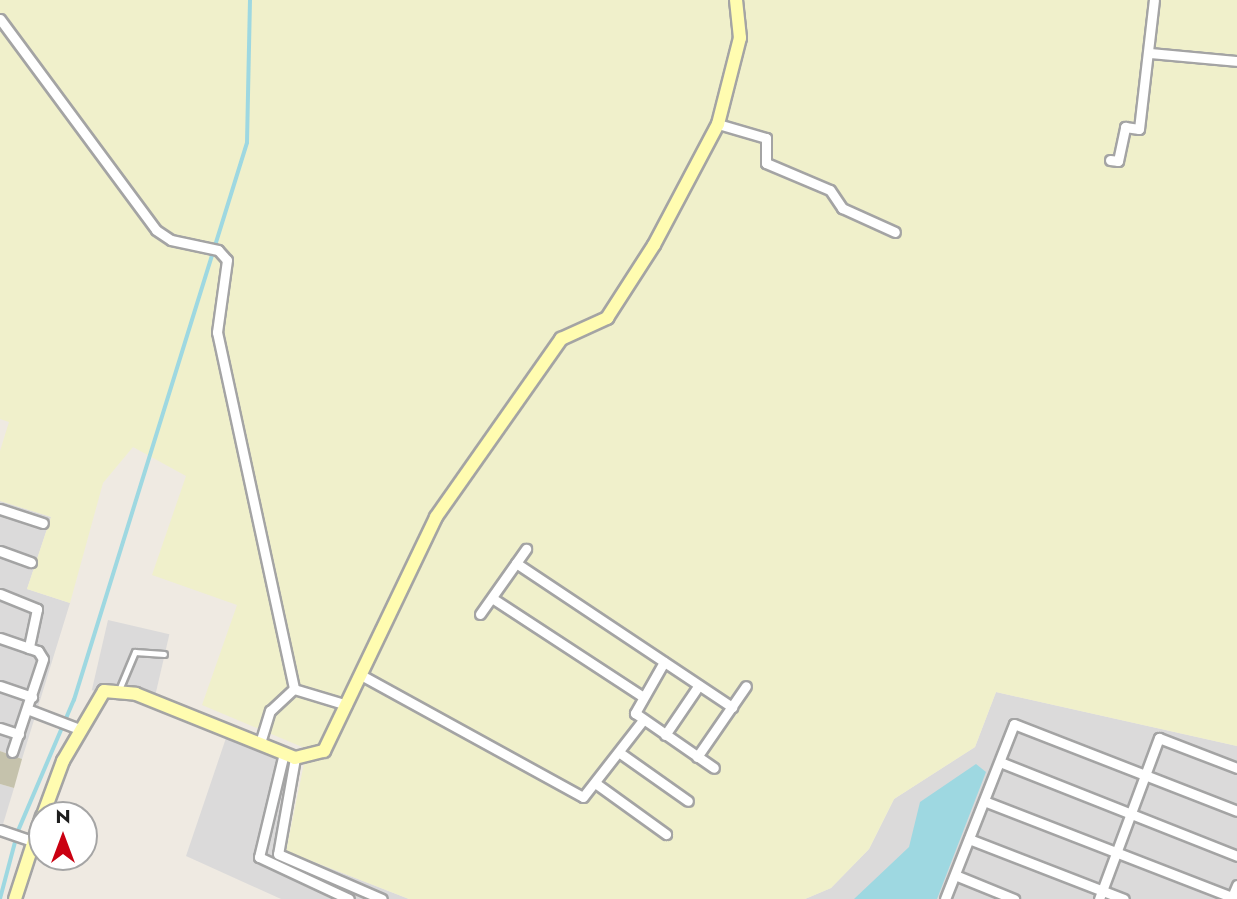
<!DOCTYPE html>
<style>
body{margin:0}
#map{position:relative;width:1237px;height:899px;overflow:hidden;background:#efeae2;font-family:Jost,sans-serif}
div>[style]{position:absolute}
.residential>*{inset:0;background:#dbdada;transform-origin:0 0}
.construction>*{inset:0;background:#c5c2ac}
.farmland>*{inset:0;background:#f0f0cb}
.water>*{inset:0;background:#9ed8e1}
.stream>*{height:3.5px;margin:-1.75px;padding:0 1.75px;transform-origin:1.75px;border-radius:1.75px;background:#9ed8e1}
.roads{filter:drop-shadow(2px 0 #a4a4a4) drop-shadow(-2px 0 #a4a4a4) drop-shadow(0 2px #a4a4a4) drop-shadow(0 -2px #a4a4a4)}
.lane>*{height:4.5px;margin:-2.25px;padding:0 2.25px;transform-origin:2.25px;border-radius:2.25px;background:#fff}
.street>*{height:9px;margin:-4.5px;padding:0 4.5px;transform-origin:4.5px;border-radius:4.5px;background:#fff}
.secondary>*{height:12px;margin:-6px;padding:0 6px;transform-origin:6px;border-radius:6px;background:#fffcb0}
span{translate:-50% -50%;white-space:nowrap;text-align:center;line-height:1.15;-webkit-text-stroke:5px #fff;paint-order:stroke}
.north{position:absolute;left:28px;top:801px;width:70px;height:70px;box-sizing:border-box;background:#fff;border:2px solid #a5a5a5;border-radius:50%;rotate:0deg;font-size:19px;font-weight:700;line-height:28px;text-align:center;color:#1d1d1d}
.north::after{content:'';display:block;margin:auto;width:24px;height:32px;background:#ca0011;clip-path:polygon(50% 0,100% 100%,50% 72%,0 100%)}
</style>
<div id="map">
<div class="residential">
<i style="clip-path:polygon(0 501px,51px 517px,27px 589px,70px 603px,22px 759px,0 751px)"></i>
<i style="left:108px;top:620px;width:63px;height:72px;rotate:13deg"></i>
<i style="clip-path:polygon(996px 692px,1237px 746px,1237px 899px,805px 899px,831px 888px,869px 849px,894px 799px,975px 747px)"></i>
<i style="clip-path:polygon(226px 738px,300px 769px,286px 851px,409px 899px,281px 899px,186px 856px)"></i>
<i style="clip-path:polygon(0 784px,14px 788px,0 834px)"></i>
</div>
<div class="construction">
<i style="clip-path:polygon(0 751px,22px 759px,14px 788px,0 784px)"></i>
</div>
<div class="farmland">
<i style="clip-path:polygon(0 0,1237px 0,1237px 746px,996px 692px,975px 747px,894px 799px,869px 849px,831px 888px,805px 899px,409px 899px,286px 851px,307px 749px,202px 705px,237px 605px,152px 575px,186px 476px,133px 447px,103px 483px,70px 603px,27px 589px,51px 517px,0 501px,0 451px,9px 422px,0 419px)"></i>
</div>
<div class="water">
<i style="clip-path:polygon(976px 764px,986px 772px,937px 899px,854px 899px,909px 847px,920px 802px)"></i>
</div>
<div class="stream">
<i style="left:0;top:899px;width:70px;rotate:-75.2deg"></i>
<i style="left:18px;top:831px;width:142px;rotate:-66.9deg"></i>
<i style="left:74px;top:700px;width:583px;rotate:-72.75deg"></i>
<i style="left:247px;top:143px;width:143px;rotate:-88.8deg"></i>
</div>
<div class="roads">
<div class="lane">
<i style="left:119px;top:690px;width:41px;rotate:-67.2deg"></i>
<i style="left:135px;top:652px;width:29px;rotate:4deg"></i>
</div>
<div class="street">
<i style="left:0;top:19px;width:262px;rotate:53.5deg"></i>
<i style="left:156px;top:230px;width:18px;rotate:34deg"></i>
<i style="left:171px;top:240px;width:48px;rotate:12deg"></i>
<i style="left:218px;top:250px;width:13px;rotate:48deg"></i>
<i style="left:227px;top:260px;width:73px;rotate:97.9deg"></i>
<i style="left:217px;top:332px;width:365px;rotate:77.8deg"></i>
<i style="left:1149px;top:53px;width:88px;rotate:5.2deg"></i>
<i style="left:718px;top:124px;width:50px;rotate:16.3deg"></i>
<i style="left:766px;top:138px;width:25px;rotate:90deg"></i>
<i style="left:766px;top:163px;width:69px;rotate:22.9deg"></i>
<i style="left:830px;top:190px;width:22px;rotate:56deg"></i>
<i style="left:842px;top:208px;width:58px;rotate:24.4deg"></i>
<i style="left:1110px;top:160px;width:8px;rotate:7deg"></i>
<i style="left:1118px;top:161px;width:35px;rotate:-78deg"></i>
<i style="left:1125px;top:127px;width:14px;rotate:8deg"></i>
<i style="left:1139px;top:129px;width:130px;rotate:-83.4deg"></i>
<i style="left:0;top:509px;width:45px;rotate:18deg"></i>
<i style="left:0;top:551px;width:33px;rotate:20deg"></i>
<i style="left:516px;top:563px;width:260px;rotate:33.7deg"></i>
<i style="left:0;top:594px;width:40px;rotate:22deg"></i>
<i style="left:37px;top:609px;width:40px;rotate:102deg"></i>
<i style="left:492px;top:598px;width:179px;rotate:33.2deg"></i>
<i style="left:480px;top:614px;width:80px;rotate:-54.7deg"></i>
<i style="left:0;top:638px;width:40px;rotate:18.9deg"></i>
<i style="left:38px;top:651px;width:9px;rotate:58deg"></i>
<i style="left:43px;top:659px;width:98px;rotate:108.4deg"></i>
<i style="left:664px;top:662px;width:59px;rotate:119.6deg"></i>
<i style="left:635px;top:713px;width:96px;rotate:34.8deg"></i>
<i style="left:361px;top:675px;width:253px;rotate:28.8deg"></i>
<i style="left:583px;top:797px;width:98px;rotate:-52.1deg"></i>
<i style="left:0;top:686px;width:34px;rotate:19deg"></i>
<i style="left:27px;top:709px;width:56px;rotate:21deg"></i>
<i style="left:0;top:728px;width:20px;rotate:18deg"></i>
<i style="left:665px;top:735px;width:60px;rotate:-55.8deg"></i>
<i style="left:260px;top:743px;width:34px;rotate:-73deg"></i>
<i style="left:270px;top:711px;width:33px;rotate:-43deg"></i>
<i style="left:294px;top:689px;width:55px;rotate:16.8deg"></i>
<i style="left:284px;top:753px;width:107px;rotate:103.5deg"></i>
<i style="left:259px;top:857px;width:99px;rotate:25deg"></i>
<i style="left:620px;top:753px;width:83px;rotate:35.2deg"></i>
<i style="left:697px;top:757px;width:86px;rotate:-55.4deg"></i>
<i style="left:295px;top:758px;width:97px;rotate:100deg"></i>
<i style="left:278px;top:854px;width:113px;rotate:23.4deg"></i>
<i style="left:1000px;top:762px;width:255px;rotate:21.6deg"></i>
<i style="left:598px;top:785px;width:84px;rotate:35.8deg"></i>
<i style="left:984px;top:801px;width:271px;rotate:21.2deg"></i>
<i style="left:0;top:830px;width:34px;rotate:19deg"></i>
<i style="left:969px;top:839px;width:166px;rotate:21.2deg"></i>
<i style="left:955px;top:875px;width:64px;rotate:22.1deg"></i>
<i style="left:1232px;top:897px;width:13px;rotate:-67deg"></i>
<i style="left:945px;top:899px;width:188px;rotate:-68.5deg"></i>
<i style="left:1014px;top:724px;width:239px;rotate:21.3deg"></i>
<i style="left:1099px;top:899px;width:172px;rotate:-69.6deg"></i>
<i style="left:1159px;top:738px;width:84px;rotate:21deg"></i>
</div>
<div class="secondary">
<i style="left:43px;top:815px;width:58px;rotate:-69.7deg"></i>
<i style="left:63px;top:761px;width:81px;rotate:-59.6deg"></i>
<i style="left:104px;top:691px;width:32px;rotate:5deg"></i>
<i style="left:136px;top:694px;width:171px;rotate:21.9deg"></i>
<i style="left:295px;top:758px;width:30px;rotate:-14deg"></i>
<i style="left:324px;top:751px;width:259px;rotate:-64.4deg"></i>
<i style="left:436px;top:517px;width:218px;rotate:-54.9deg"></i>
<i style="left:561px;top:339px;width:51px;rotate:-24.5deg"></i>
<i style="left:607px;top:318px;width:87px;rotate:-57.2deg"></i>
<i style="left:654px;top:245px;width:137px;rotate:-62.1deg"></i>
<i style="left:718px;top:124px;width:89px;rotate:-75.7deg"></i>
<i style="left:740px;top:38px;width:38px;rotate:-96deg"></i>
<i style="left:15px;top:899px;width:87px;rotate:-72deg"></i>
</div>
</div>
<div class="north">N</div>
</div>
